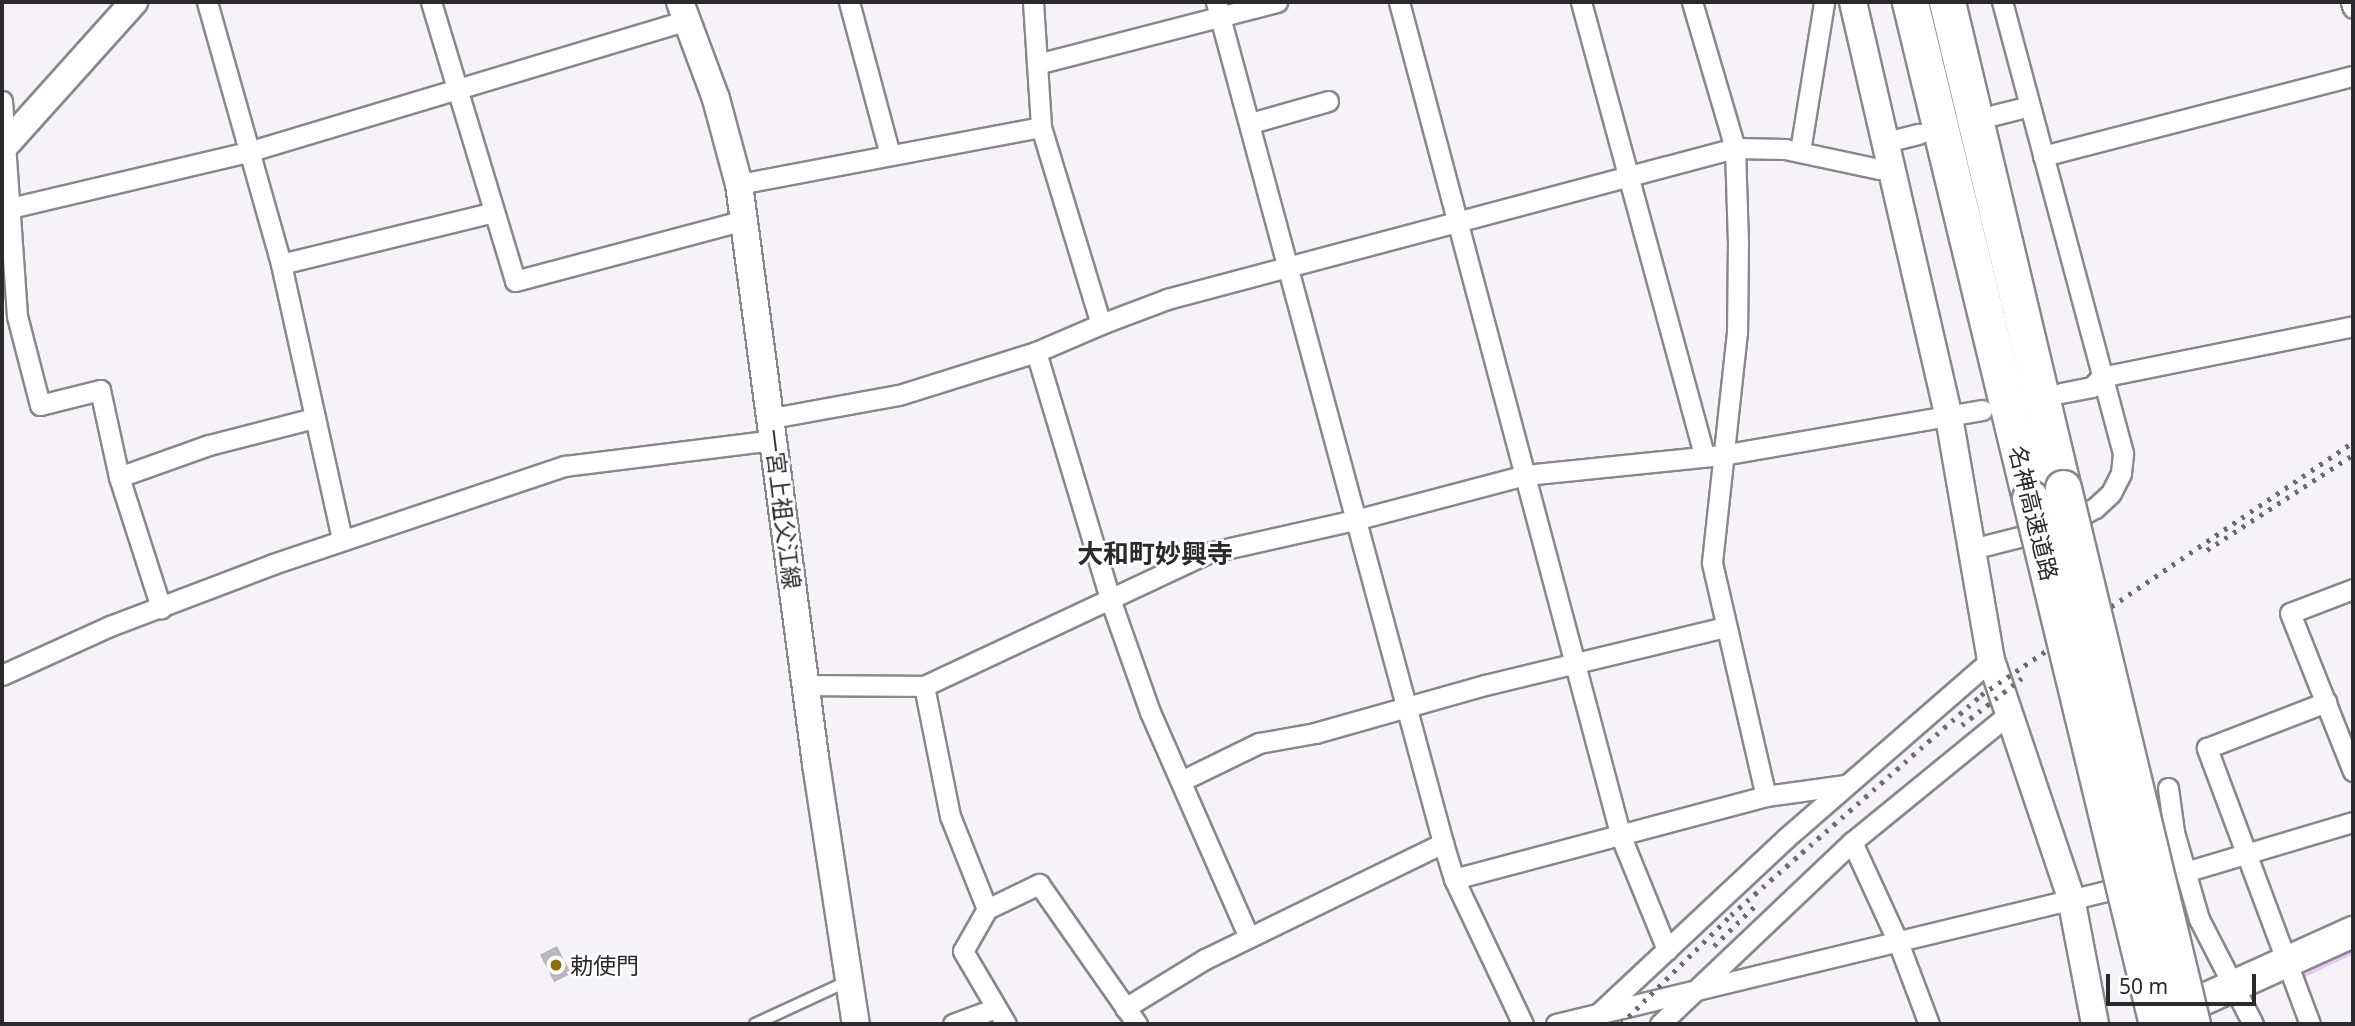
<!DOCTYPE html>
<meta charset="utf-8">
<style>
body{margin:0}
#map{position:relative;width:2355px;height:1026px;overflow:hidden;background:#f5f2f8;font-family:"Noto Sans","Noto Sans JP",sans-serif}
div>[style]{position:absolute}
.stream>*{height:6px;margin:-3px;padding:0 3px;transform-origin:3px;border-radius:3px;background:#e4c7f6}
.building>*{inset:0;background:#bab7bc;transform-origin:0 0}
.roads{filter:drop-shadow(2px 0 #8a878c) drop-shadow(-2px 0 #8a878c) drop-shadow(0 2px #8a878c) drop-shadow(0 -2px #8a878c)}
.lane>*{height:10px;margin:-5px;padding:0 5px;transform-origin:5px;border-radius:5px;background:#fff}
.street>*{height:19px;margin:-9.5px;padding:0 9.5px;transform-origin:9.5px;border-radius:9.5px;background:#fff}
.secondary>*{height:26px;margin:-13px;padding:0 13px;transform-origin:13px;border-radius:13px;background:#fff}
.primary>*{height:30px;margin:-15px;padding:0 15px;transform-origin:15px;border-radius:15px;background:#fff}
.highway>*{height:35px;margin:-17.5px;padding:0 17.5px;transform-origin:17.5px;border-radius:17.5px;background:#fff}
.rail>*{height:5px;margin-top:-2.5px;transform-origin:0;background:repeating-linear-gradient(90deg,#6d6b6f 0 3.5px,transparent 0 10.5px)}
.bridges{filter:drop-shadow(2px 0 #8a878c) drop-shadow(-2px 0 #8a878c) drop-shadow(0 2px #8a878c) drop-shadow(0 -2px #8a878c)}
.highway-bridge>*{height:35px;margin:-17.5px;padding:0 17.5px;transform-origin:17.5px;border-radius:17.5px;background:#fff}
.dots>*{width:19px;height:19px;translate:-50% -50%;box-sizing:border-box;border:4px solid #fff;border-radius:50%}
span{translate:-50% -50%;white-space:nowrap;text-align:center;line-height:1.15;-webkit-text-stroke:5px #fff;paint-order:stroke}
.street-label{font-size:23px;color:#2a292b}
.poi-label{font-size:23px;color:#2a292b}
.left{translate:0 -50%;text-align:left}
.quarter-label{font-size:26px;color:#2a292b;font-weight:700}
.frame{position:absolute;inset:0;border:4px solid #2a292b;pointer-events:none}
.scale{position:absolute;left:2106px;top:974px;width:150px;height:32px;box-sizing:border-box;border:4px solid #2a292b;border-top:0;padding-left:9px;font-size:21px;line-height:24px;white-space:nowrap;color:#2a292b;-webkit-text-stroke:5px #fff;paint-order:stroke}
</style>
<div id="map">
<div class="stream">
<i style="left:2302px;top:975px;width:56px;rotate:-25.2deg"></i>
</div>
<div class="building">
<i style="left:557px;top:946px;width:31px;height:19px;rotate:63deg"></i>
</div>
<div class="roads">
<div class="lane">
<i style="left:755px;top:1024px;width:100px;rotate:-24.8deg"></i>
</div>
<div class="street">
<i style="left:207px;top:2px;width:272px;rotate:74.2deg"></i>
<i style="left:281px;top:264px;width:283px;rotate:77.5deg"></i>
<i style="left:431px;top:2px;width:291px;rotate:73.2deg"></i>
<i style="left:515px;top:281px;width:237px;rotate:-14.9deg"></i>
<i style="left:849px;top:2px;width:158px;rotate:75deg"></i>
<i style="left:1033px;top:2px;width:125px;rotate:86.3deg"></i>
<i style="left:1041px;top:127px;width:206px;rotate:73.1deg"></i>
<i style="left:1101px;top:324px;width:71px;rotate:-20.7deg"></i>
<i style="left:1167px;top:299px;width:588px;rotate:-14.89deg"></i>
<i style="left:1735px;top:148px;width:50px;rotate:1.1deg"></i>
<i style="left:1785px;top:149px;width:96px;rotate:12deg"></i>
<i style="left:1879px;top:169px;width:13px;rotate:-9deg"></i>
<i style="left:1216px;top:2px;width:871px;rotate:74.89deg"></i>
<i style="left:1443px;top:843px;width:38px;rotate:73deg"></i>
<i style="left:1454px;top:879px;width:161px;rotate:64.6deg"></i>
<i style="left:1399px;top:2px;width:864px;rotate:75.11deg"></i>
<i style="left:1621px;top:837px;width:122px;rotate:67.8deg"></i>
<i style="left:1581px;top:2px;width:469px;rotate:74.8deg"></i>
<i style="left:1692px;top:2px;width:152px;rotate:73.6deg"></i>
<i style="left:1735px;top:148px;width:93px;rotate:88.2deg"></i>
<i style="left:1738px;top:241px;width:91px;rotate:90.6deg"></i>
<i style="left:1737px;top:332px;width:232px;rotate:96.2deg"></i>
<i style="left:1712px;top:563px;width:239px;rotate:77deg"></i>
<i style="left:2351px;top:2px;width:6px;rotate:72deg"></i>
<i style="left:1037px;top:64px;width:248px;rotate:-14.5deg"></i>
<i style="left:2px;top:101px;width:216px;rotate:86deg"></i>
<i style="left:17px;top:316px;width:92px;rotate:75.5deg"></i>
<i style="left:40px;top:405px;width:62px;rotate:-14deg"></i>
<i style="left:100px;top:390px;width:89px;rotate:77.7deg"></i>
<i style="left:119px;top:477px;width:138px;rotate:72.2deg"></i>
<i style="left:1994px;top:115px;width:36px;rotate:-14deg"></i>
<i style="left:1251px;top:123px;width:80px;rotate:-15.9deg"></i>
<i style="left:1886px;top:142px;width:34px;rotate:-14deg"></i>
<i style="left:1800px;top:151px;width:151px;rotate:-80.8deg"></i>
<i style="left:2043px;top:156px;width:320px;rotate:-14.5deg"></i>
<i style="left:739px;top:184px;width:307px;rotate:-10.7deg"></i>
<i style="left:2px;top:210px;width:256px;rotate:-13.3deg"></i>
<i style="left:251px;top:151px;width:457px;rotate:-16.7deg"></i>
<i style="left:281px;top:264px;width:219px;rotate:-13.7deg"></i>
<i style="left:1036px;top:352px;width:258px;rotate:73.3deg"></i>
<i style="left:1110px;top:599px;width:120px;rotate:70.5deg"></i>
<i style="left:1150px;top:712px;width:246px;rotate:66.3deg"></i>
<i style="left:2061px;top:393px;width:32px;rotate:-11deg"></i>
<i style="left:2092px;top:387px;width:13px;rotate:-48deg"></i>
<i style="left:2101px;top:377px;width:257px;rotate:-11.4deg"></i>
<i style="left:772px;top:418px;width:129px;rotate:-10.3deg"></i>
<i style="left:899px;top:395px;width:144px;rotate:-17.4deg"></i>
<i style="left:1036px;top:352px;width:71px;rotate:-23.3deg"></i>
<i style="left:119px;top:477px;width:96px;rotate:-19.6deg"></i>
<i style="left:209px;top:445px;width:108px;rotate:-14.4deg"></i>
<i style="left:1972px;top:549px;width:93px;rotate:-14.3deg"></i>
<i style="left:2062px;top:526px;width:38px;rotate:-29deg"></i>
<i style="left:2095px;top:508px;width:22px;rotate:-43deg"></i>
<i style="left:2111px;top:493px;width:22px;rotate:-63deg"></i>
<i style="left:2121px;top:473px;width:20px;rotate:-84deg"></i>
<i style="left:2123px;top:453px;width:467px;rotate:-105deg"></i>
<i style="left:2353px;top:589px;width:67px;rotate:159.1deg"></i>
<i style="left:2290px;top:613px;width:170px;rotate:68.3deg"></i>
<i style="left:2px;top:675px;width:119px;rotate:-24.4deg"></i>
<i style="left:110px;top:626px;width:174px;rotate:-20.8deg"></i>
<i style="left:273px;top:564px;width:308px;rotate:-18.6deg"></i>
<i style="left:565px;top:466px;width:210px;rotate:-7.1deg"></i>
<i style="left:807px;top:685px;width:117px;rotate:0.5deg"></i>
<i style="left:924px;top:686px;width:314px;rotate:-25.1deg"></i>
<i style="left:1208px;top:553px;width:151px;rotate:-12.7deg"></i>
<i style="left:1355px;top:520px;width:176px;rotate:-14.8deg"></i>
<i style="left:1525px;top:475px;width:198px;rotate:-5.8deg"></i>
<i style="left:1722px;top:455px;width:264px;rotate:-9.8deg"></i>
<i style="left:924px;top:686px;width:133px;rotate:78.7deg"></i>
<i style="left:950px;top:816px;width:100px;rotate:68.3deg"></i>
<i style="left:987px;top:909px;width:48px;rotate:119.7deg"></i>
<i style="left:963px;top:951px;width:85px;rotate:59.5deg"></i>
<i style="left:1181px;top:781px;width:87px;rotate:-26deg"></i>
<i style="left:1259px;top:743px;width:57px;rotate:-10.1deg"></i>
<i style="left:1315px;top:733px;width:177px;rotate:-15.8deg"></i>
<i style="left:1485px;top:685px;width:246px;rotate:-13.6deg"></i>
<i style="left:2168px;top:788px;width:44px;rotate:82.2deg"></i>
<i style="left:2174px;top:832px;width:91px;rotate:74deg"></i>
<i style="left:2199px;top:919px;width:118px;rotate:62.8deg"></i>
<i style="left:1852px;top:842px;width:110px;rotate:65.3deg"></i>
<i style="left:1898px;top:942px;width:88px;rotate:69.3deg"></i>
<i style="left:1454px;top:879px;width:323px;rotate:-14.9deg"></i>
<i style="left:1766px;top:796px;width:80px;rotate:-7.9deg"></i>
<i style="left:987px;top:909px;width:58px;rotate:-25.7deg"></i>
<i style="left:1039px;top:884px;width:171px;rotate:55deg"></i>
<i style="left:1125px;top:1008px;width:94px;rotate:-31.5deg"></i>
<i style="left:1205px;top:959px;width:265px;rotate:-26deg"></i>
<i style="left:1598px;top:1014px;width:258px;rotate:-43.1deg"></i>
<i style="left:1786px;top:838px;width:271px;rotate:-41deg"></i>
<i style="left:953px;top:1024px;width:46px;rotate:-20.4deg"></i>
<i style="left:1556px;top:1024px;width:647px;rotate:-13.59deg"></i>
<i style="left:2185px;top:872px;width:175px;rotate:-16.6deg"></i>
<i style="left:1660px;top:1024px;width:265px;rotate:-43.5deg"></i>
<i style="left:1852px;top:842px;width:203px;rotate:-39.2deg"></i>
<i style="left:2310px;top:1024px;width:295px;rotate:-110.5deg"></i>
<i style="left:2207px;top:748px;width:128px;rotate:-21.1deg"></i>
</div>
<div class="secondary">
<i style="left:680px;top:2px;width:103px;rotate:69.6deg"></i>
<i style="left:716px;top:99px;width:88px;rotate:74.9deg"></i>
<i style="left:739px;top:184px;width:585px;rotate:82.44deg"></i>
<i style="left:816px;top:764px;width:263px;rotate:81.3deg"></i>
<i style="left:1853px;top:2px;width:426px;rotate:77deg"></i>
<i style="left:1949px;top:417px;width:247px;rotate:80.2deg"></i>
<i style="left:1991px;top:660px;width:251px;rotate:71.4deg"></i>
<i style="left:2071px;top:898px;width:128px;rotate:79.2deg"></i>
<i style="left:2px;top:149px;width:198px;rotate:-48.1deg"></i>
</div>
<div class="primary">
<i style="left:2169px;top:1015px;width:202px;rotate:-24.3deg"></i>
</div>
<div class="highway">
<i style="left:1910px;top:2px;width:510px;rotate:76.4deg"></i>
<i style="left:1947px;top:2px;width:500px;rotate:76.6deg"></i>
</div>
</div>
<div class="rail">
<i style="left:2207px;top:550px;width:174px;rotate:-33.1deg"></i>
<i style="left:1962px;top:725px;width:76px;rotate:-38.1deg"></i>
<i style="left:1714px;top:946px;width:63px;rotate:-44.4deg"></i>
<i style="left:1621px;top:1024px;width:155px;rotate:-44.7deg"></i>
<i style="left:1731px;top:915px;width:333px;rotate:-41.3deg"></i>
<i style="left:1981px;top:695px;width:450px;rotate:-34.2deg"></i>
</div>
<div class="bridges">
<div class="highway-bridge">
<i style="left:2063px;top:488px;width:551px;rotate:76.47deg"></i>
<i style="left:2030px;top:498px;width:541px;rotate:76.43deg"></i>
</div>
</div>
<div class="dots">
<i style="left:556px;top:965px;background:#8d6f12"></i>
</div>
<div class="street-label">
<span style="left:783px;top:509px;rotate:83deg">一宮上祖父江線</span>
<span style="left:2034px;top:513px;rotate:76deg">名神高速道路</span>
</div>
<div class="poi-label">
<span class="left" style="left:570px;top:965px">勅使門</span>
</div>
<div class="quarter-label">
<span style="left:1155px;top:554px">大和町妙興寺</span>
</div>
<div class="frame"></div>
<div class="scale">50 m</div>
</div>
